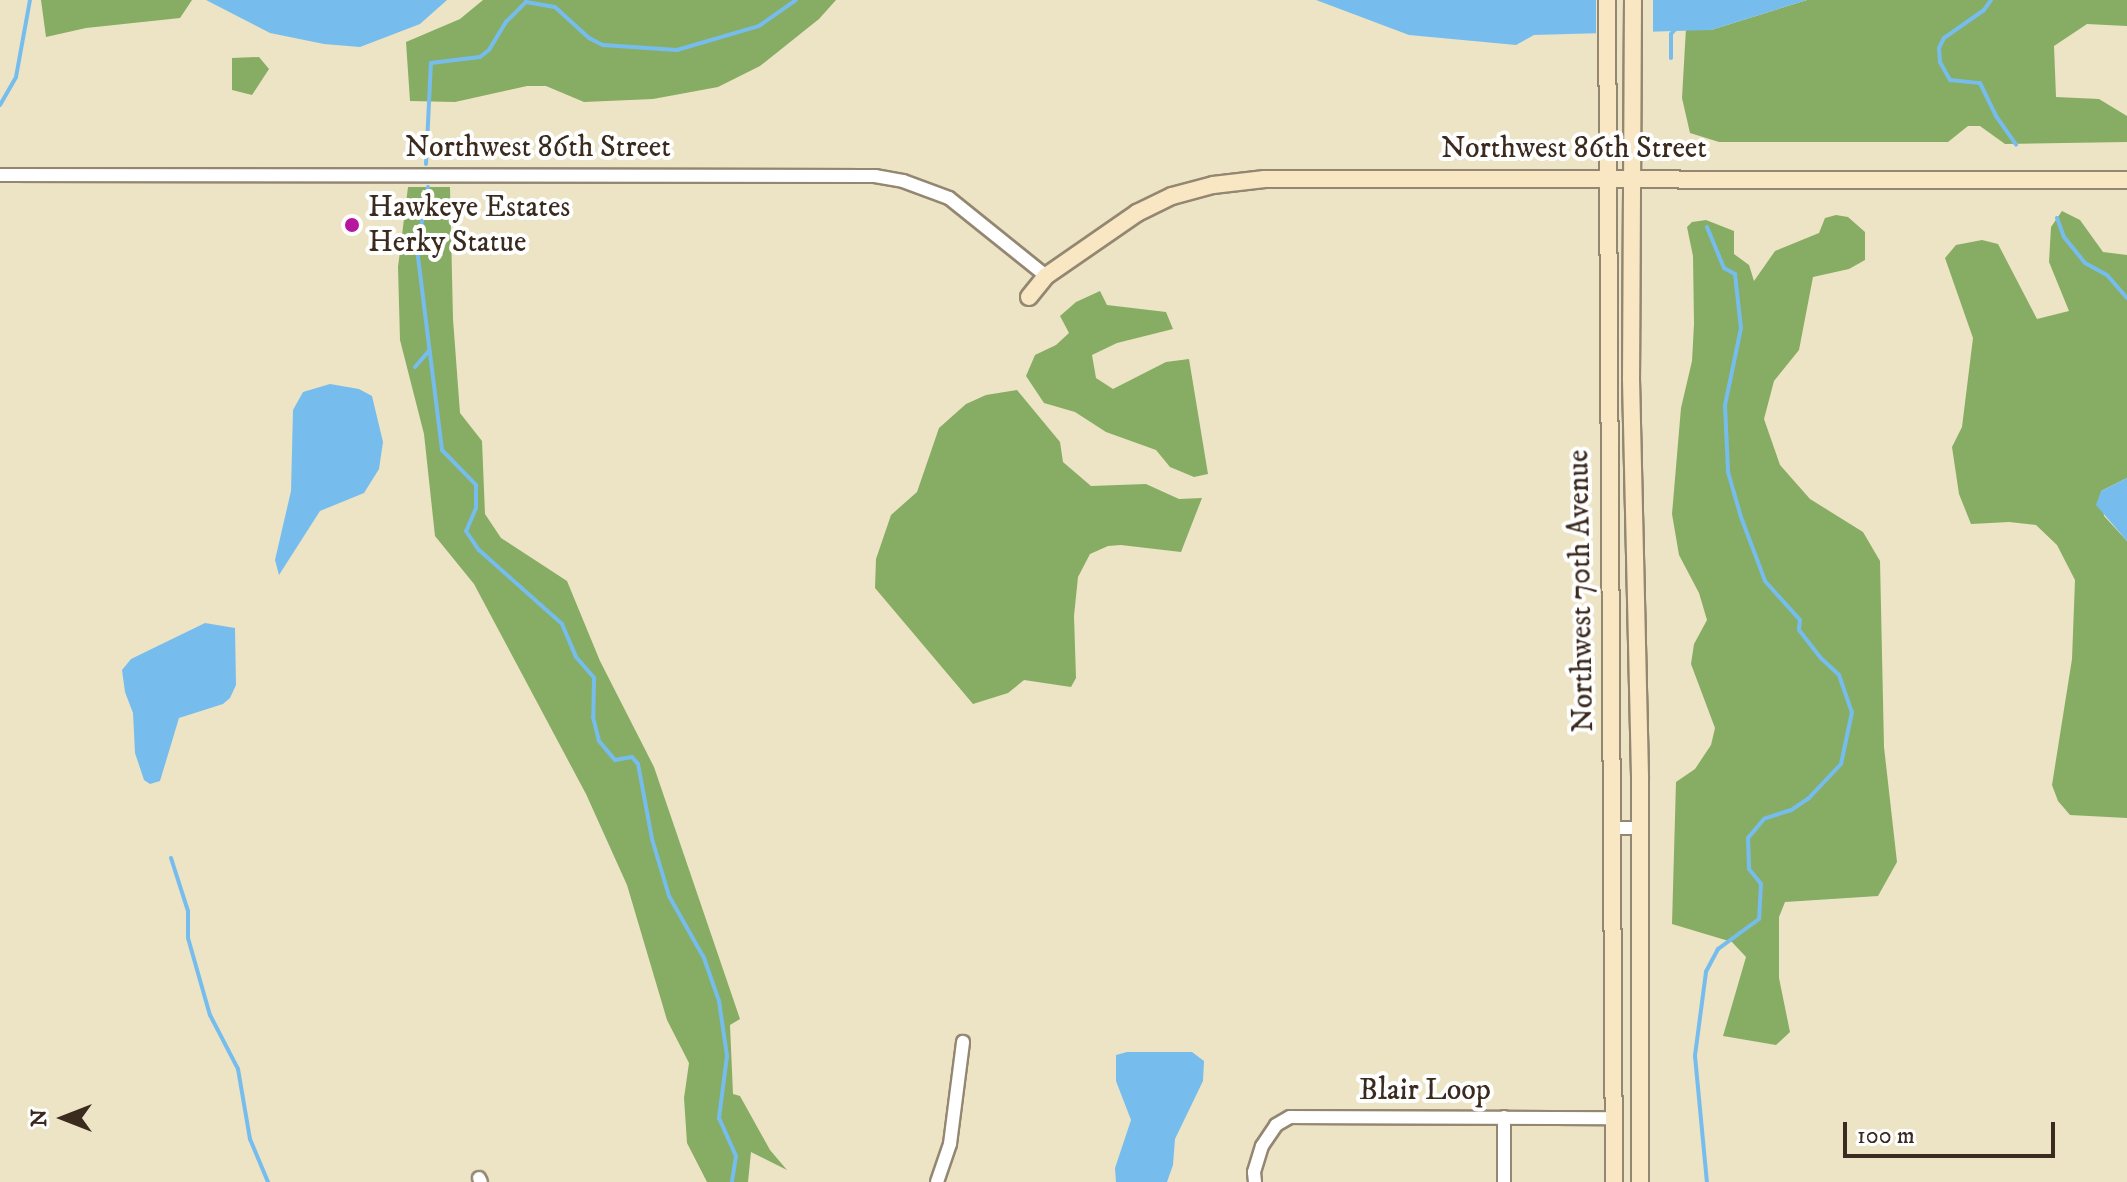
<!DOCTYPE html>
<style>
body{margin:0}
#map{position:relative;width:2127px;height:1182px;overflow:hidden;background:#ece4c5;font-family:"IM FELL DW Pica",serif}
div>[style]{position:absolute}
.forest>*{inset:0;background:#86ad63}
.water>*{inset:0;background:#76bdee}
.pier>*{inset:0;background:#ece4c5;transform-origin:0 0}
.stream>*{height:4px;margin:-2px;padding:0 2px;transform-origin:2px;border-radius:2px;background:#76bdee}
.roads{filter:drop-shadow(2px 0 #948772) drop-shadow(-2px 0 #948772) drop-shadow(0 2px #948772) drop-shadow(0 -2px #948772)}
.street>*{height:12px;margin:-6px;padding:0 6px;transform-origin:6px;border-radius:6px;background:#fff}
.secondary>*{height:16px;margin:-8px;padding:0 8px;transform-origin:8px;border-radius:8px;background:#f9e7c3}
.dots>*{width:22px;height:22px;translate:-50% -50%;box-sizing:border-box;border:4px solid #fff;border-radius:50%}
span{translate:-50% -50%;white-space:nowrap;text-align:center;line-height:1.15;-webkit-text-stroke:8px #fff;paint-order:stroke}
.street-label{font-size:30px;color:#3b2a1e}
.poi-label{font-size:30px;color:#3b2a1e}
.left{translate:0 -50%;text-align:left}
.north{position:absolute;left:24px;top:1078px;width:80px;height:80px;-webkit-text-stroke:6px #fff;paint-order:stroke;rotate:270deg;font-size:22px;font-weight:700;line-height:32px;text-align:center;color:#3b2a1e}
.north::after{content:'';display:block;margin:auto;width:28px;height:36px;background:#3b2a1e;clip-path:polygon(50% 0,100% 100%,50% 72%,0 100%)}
.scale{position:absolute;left:1843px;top:1122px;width:212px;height:36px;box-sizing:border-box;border:4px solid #3b2a1e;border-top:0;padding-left:10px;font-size:24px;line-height:28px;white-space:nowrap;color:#3b2a1e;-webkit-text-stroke:6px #fff;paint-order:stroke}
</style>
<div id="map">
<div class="forest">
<i style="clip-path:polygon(41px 0,192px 0,180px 18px,86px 28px,46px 37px)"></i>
<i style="clip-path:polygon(483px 0,836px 0,819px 19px,760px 66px,718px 87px,653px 99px,584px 102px,546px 86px,527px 86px,455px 102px,410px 101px,406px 42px,460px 19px)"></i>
<i style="clip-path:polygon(1807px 0,2127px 0,2127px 26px,2087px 24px,2054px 46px,2056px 97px,2099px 99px,2127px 116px,2127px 142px,2005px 144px,1980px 126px,1968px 126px,1948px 142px,1719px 142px,1690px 133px,1682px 98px,1686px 28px,1711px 30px)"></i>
<i style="clip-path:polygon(259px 57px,269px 69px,252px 95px,232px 90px,232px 58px)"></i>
<i style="clip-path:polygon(408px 187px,450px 187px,453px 319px,460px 413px,482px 441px,485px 514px,501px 538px,567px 581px,600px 661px,654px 767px,740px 1019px,730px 1025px,733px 1094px,740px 1096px,770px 1150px,787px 1170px,751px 1152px,748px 1182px,707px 1182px,687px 1143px,684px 1098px,689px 1063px,667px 1020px,627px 885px,586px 794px,474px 584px,435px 536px,424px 434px,400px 340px,398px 267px)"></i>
<i style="clip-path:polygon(2062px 211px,2080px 220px,2103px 252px,2127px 255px,2127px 478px,2101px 491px,2104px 516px,2127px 541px,2127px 818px,2070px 815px,2058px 801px,2052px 785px,2072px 659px,2075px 580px,2057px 545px,2036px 525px,2009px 522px,1971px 524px,1959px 494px,1952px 447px,1962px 427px,1973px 338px,1945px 258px,1956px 245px,1982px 240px,1998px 244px,2037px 319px,2069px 311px,2049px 262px,2051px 227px)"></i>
<i style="clip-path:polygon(1836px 215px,1848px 217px,1865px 232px,1865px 260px,1849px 269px,1813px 277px,1799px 350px,1774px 381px,1764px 419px,1780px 465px,1810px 499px,1863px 532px,1880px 561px,1884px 747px,1897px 862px,1878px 896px,1785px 902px,1779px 917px,1779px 978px,1790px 1032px,1776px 1045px,1723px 1036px,1746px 957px,1732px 942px,1672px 924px,1676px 782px,1695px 769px,1711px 745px,1715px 728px,1691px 664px,1694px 644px,1707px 620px,1699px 593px,1679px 555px,1672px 514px,1681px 408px,1692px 361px,1694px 324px,1693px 256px,1687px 227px,1692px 222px,1706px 220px,1734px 231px,1734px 254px,1749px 265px,1754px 281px,1775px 251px,1819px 233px,1825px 218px)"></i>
<i style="clip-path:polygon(1100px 291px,1107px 305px,1166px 312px,1173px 329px,1117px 343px,1092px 355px,1096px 378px,1113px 389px,1166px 362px,1189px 359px,1208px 474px,1194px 477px,1170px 467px,1156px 450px,1106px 432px,1075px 412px,1044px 403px,1026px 376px,1035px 355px,1056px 345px,1069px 333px,1060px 316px,1076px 302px)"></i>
<i style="clip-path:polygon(1017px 390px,1060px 442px,1063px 462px,1091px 486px,1146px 484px,1179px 499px,1202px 498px,1181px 552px,1121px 545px,1108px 546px,1090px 554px,1078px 577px,1074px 616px,1076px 678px,1071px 687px,1024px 680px,1008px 693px,973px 704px,875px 588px,876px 559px,891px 515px,917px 492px,939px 428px,966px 404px,986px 395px)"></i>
</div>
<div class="water">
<i style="clip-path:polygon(206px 0,447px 0,420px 24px,360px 47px,324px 44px,270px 33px)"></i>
<i style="clip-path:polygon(1316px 0,1807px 0,1711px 30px,1534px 35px,1516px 45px,1409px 35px)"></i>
<i style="clip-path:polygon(330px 384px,359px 389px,372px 396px,383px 442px,379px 469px,364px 493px,320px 511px,279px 575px,275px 560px,291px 491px,293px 410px,303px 392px)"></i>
<i style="clip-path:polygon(2127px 478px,2127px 541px,2096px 505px,2101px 491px)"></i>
<i style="clip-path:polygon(205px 623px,235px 628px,236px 685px,230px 698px,223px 704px,179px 718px,160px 781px,150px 784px,144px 780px,135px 753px,133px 713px,125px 692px,122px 670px,131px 659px)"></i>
<i style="clip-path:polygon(1127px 1052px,1192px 1052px,1204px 1061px,1203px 1081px,1175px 1139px,1173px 1165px,1167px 1182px,1116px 1182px,1115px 1168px,1131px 1120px,1116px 1081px,1116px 1055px)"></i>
</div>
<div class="pier">
<i style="left:1596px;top:0;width:57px;height:37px"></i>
</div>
<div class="stream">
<i style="left:1991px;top:0;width:12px;rotate:125deg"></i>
<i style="left:1984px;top:10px;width:49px;rotate:145deg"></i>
<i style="left:1944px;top:38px;width:11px;rotate:117deg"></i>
<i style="left:1939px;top:48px;width:14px;rotate:86deg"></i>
<i style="left:1940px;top:62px;width:21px;rotate:61deg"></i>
<i style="left:1950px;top:80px;width:30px;rotate:6deg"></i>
<i style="left:1980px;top:83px;width:37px;rotate:64deg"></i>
<i style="left:1996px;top:116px;width:35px;rotate:55deg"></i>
<i style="left:1671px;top:58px;width:24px;rotate:-90deg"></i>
<i style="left:1671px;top:34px;width:9px;rotate:-49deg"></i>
<i style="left:0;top:105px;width:32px;rotate:-60deg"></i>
<i style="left:16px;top:77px;width:78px;rotate:-79.7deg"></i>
<i style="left:426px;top:164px;width:101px;rotate:-87.2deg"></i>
<i style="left:431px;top:63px;width:49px;rotate:-7deg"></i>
<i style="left:480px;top:57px;width:11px;rotate:-38deg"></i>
<i style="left:489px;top:50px;width:33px;rotate:-59deg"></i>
<i style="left:506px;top:22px;width:28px;rotate:-45deg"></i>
<i style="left:526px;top:2px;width:29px;rotate:10deg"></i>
<i style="left:555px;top:7px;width:46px;rotate:42.4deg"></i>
<i style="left:589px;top:38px;width:16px;rotate:27deg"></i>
<i style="left:603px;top:45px;width:74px;rotate:3.9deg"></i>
<i style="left:677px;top:50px;width:85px;rotate:-16.3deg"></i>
<i style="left:759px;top:26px;width:45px;rotate:-35.1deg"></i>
<i style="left:428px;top:187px;width:63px;rotate:100.1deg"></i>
<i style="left:417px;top:249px;width:203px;rotate:82.9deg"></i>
<i style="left:442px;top:450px;width:49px;rotate:45.8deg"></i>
<i style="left:476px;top:485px;width:23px;rotate:90deg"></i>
<i style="left:476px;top:508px;width:25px;rotate:113deg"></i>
<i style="left:466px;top:531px;width:23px;rotate:56deg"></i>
<i style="left:479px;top:550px;width:111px;rotate:41.7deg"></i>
<i style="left:562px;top:624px;width:36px;rotate:67deg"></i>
<i style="left:576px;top:657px;width:28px;rotate:49deg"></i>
<i style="left:594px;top:678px;width:39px;rotate:91deg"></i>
<i style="left:593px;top:717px;width:25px;rotate:76deg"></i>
<i style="left:599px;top:741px;width:25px;rotate:50deg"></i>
<i style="left:615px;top:760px;width:17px;rotate:-10deg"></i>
<i style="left:632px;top:757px;width:9px;rotate:49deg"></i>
<i style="left:638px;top:764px;width:76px;rotate:79.4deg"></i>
<i style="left:652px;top:839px;width:59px;rotate:73.4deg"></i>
<i style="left:669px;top:896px;width:71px;rotate:60.6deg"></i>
<i style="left:704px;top:958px;width:46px;rotate:70.8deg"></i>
<i style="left:719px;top:1001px;width:56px;rotate:81.7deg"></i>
<i style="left:727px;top:1056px;width:63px;rotate:97.4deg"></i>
<i style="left:719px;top:1118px;width:42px;rotate:65.9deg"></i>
<i style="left:736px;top:1156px;width:26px;rotate:99deg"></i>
<i style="left:2057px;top:218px;width:20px;rotate:70deg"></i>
<i style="left:2064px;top:237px;width:33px;rotate:51deg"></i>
<i style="left:2085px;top:263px;width:25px;rotate:29deg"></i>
<i style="left:2107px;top:275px;width:30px;rotate:49deg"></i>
<i style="left:1707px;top:227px;width:44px;rotate:67.5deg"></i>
<i style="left:1724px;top:268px;width:13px;rotate:29deg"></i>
<i style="left:1735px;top:274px;width:54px;rotate:83.7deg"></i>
<i style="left:1741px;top:328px;width:79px;rotate:101.7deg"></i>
<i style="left:1725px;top:405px;width:67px;rotate:87.4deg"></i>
<i style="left:1728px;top:472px;width:47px;rotate:73.9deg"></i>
<i style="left:1741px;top:517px;width:68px;rotate:69.4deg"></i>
<i style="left:1765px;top:581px;width:52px;rotate:48.1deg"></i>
<i style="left:1800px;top:620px;width:10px;rotate:96deg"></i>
<i style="left:1799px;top:630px;width:37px;rotate:52deg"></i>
<i style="left:1822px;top:659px;width:23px;rotate:43deg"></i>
<i style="left:1839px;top:675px;width:39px;rotate:71deg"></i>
<i style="left:1852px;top:712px;width:53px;rotate:101.9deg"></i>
<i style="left:1841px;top:764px;width:47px;rotate:133.3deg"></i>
<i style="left:1809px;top:798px;width:22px;rotate:146deg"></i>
<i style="left:1791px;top:810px;width:28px;rotate:162deg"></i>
<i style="left:1764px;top:819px;width:25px;rotate:130deg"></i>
<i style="left:1748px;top:838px;width:31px;rotate:88deg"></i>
<i style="left:1749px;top:869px;width:19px;rotate:51deg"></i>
<i style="left:1761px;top:884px;width:35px;rotate:93deg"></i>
<i style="left:1759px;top:919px;width:51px;rotate:143.8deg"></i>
<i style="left:1718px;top:949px;width:26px;rotate:118deg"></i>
<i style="left:1706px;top:972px;width:85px;rotate:97.5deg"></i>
<i style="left:1695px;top:1056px;width:127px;rotate:84.6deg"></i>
<i style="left:415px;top:367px;width:21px;rotate:-49deg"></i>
<i style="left:171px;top:858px;width:56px;rotate:72.2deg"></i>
<i style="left:188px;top:911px;width:27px;rotate:90deg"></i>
<i style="left:188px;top:938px;width:80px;rotate:74.1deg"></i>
<i style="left:210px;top:1015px;width:61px;rotate:62.6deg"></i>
<i style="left:238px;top:1069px;width:71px;rotate:80.3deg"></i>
<i style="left:250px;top:1139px;width:47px;rotate:67.3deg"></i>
</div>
<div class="roads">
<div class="street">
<i style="left:0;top:175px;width:875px;rotate:0.07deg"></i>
<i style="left:875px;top:176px;width:28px;rotate:10deg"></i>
<i style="left:903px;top:181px;width:49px;rotate:20.3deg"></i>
<i style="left:949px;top:198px;width:124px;rotate:38.8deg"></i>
<i style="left:1612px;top:828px;width:27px"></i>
<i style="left:1504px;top:1117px;width:65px;rotate:90deg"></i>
<i style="left:479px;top:1178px;width:4px;rotate:63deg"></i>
<i style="left:937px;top:1182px;width:40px;rotate:-71.1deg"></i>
<i style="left:950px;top:1144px;width:103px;rotate:-82.7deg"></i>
<i style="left:1255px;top:1182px;width:10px;rotate:-96deg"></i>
<i style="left:1254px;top:1172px;width:27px;rotate:-73deg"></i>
<i style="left:1262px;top:1146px;width:25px;rotate:-56deg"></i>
<i style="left:1276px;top:1125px;width:16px;rotate:-30deg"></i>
<i style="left:1290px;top:1117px;width:324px;rotate:0.2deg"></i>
</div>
<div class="secondary">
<i style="left:1607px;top:0;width:1182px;rotate:89.66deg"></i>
<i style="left:1633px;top:0;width:379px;rotate:90.3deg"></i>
<i style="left:1631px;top:379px;width:400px;rotate:88.7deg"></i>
<i style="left:1640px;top:779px;width:403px;rotate:90deg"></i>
<i style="left:1029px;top:297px;width:27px;rotate:-51deg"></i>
<i style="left:1046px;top:276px;width:111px;rotate:-34.7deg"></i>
<i style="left:1137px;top:213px;width:39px;rotate:-26deg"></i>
<i style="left:1172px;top:196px;width:42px;rotate:-15deg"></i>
<i style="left:1213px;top:185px;width:52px;rotate:-6.6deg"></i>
<i style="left:1265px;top:179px;width:862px;rotate:0.07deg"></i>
</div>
</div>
<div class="dots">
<i style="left:352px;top:225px;background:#b5179e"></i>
</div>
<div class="street-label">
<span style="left:538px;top:148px">Northwest 86th Street</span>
<span style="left:1574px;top:149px">Northwest 86th Street</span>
<span style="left:1582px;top:591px;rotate:-91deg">Northwest 70th Avenue</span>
<span style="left:1425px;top:1091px">Blair Loop</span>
</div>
<div class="poi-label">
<span class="left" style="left:368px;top:225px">Hawkeye Estates<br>Herky Statue</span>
</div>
<div class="north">N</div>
<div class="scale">100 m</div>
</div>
